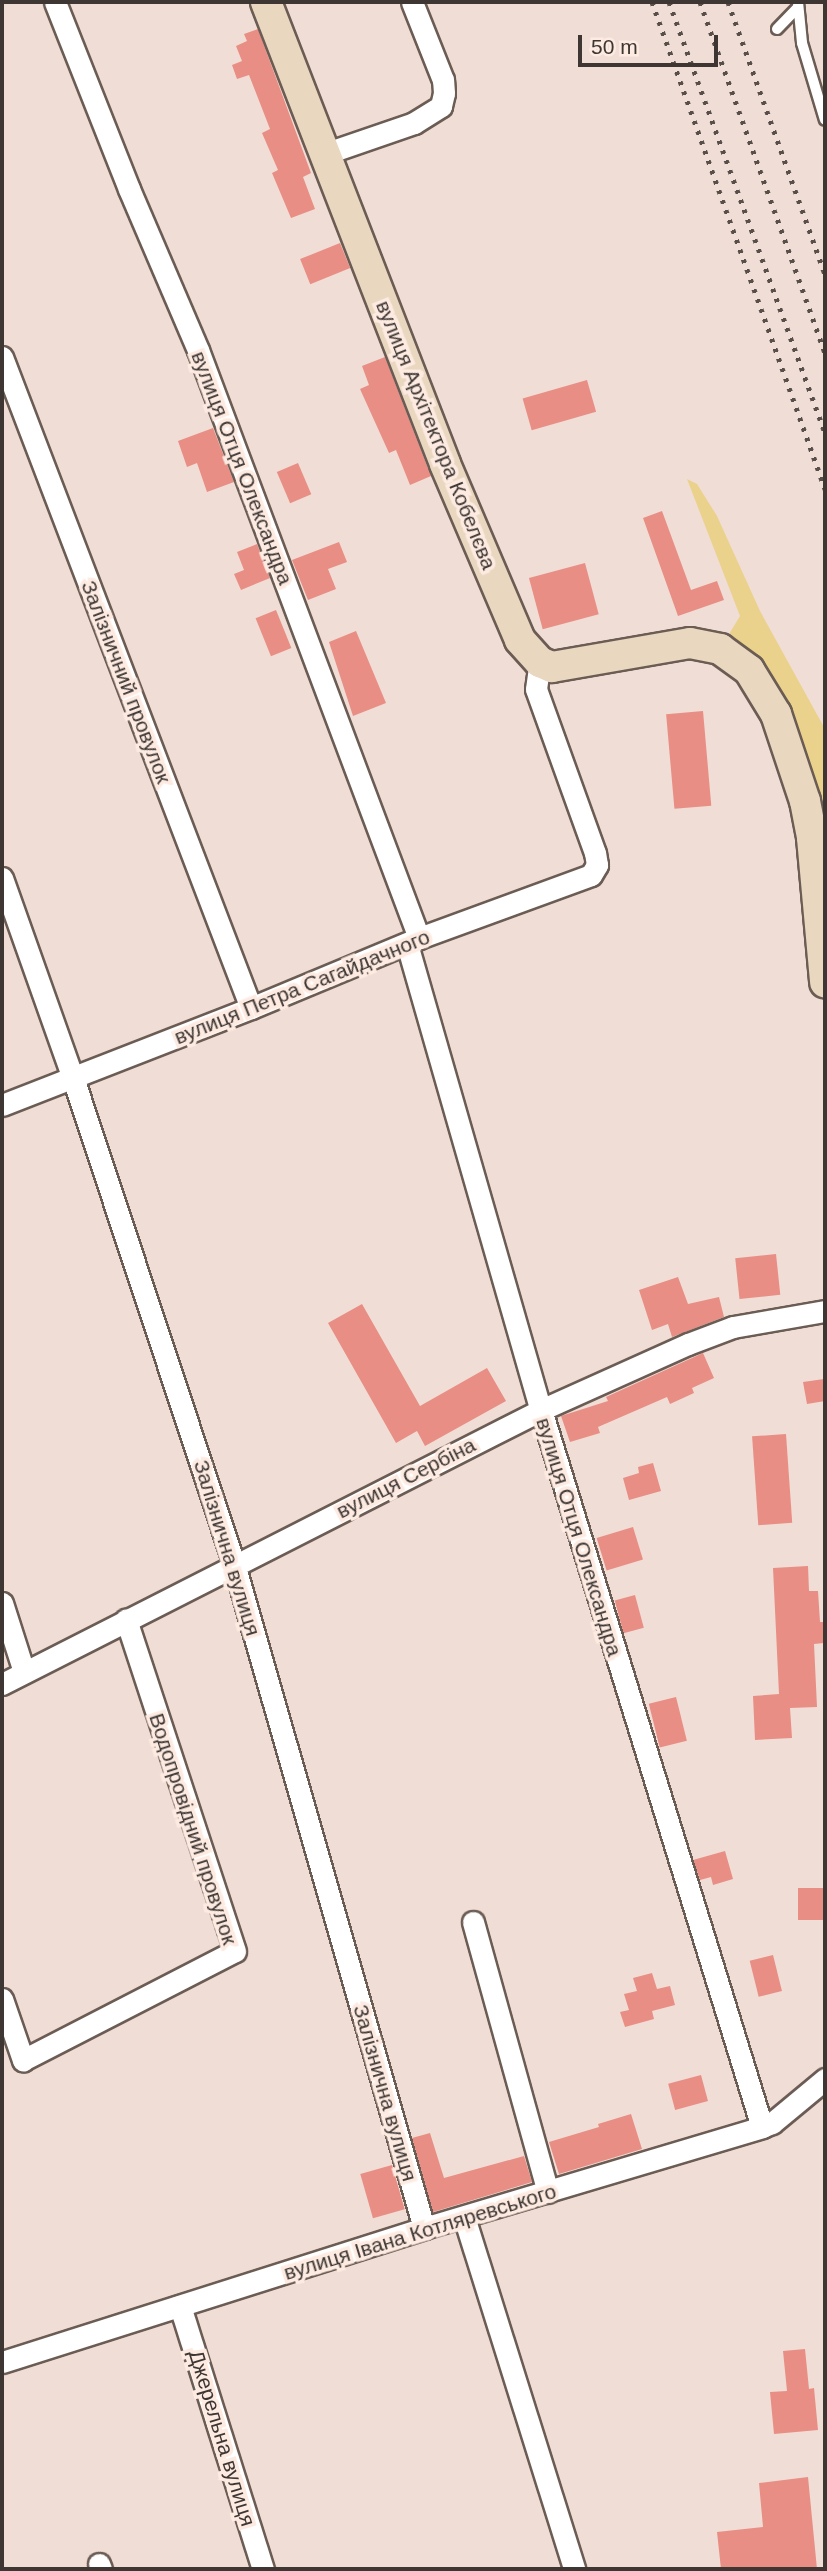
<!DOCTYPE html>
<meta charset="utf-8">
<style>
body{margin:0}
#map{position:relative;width:827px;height:2571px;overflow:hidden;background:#f0ddd5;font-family:Arial,sans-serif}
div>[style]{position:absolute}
.green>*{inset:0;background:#ead28c}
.building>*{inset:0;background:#e88e85;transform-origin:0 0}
.roads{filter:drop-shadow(2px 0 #6b5c54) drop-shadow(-2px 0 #6b5c54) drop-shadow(0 2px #6b5c54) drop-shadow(0 -2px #6b5c54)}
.lane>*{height:10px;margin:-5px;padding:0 5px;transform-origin:5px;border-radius:5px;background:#fff}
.street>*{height:21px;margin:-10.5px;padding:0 10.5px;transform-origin:10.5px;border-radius:10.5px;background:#fff}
.secondary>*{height:30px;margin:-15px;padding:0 15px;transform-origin:15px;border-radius:15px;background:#e9d7c0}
.rail>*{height:5px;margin-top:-2.5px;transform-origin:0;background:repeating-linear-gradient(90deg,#584f4b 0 3.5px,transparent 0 10.5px)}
span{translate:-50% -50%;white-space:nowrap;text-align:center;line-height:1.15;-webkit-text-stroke:7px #fdebe2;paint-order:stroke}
.street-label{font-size:21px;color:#3d3633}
.frame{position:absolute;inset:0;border:4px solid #3d3633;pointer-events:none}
.scale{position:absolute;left:578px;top:35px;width:140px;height:32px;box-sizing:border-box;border:4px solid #3d3633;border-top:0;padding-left:9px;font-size:21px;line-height:24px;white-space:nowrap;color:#3d3633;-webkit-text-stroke:5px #fdebe2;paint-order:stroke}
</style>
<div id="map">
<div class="green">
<i style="clip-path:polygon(687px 479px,697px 484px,717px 516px,760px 611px,825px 729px,825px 932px,795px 764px,720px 649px,740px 616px)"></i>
</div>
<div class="building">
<i style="clip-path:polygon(258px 29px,311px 173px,303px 177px,315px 209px,291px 218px,272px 173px,278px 170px,262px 133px,270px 129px,249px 75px,237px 79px,232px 65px,242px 61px,236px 46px,247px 41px,244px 34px)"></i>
<i style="left:340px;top:243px;width:27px;height:43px;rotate:68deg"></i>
<i style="clip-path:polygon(385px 357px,431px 476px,410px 485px,396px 450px,389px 453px,360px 389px,369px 385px,362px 366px)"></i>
<i style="left:587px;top:380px;width:33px;height:67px;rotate:74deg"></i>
<i style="clip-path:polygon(213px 428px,234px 482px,207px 492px,197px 463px,187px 467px,178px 441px)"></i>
<i style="left:298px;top:463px;width:34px;height:23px;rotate:67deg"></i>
<i style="clip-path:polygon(662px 511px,691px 590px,717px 581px,724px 600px,678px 616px,643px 518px)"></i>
<i style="clip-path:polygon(339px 542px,347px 562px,328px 569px,336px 589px,308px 600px,292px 560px)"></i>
<i style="clip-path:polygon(257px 544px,270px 578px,241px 590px,234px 574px,244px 570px,237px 552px)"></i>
<i style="left:585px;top:563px;width:53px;height:58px;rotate:75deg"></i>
<i style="left:276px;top:610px;width:41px;height:22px;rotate:68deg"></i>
<i style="clip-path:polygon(356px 631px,386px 703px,353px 716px,329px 642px)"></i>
<i style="left:703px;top:711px;width:95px;height:37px;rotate:85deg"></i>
<i style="left:776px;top:1254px;width:41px;height:41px;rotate:84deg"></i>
<i style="clip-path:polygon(678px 1277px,688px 1304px,719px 1297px,724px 1317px,672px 1337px,668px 1324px,652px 1330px,639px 1290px)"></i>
<i style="clip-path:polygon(362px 1304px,420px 1406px,487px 1368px,506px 1401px,425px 1446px,417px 1431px,396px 1443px,328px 1323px)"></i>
<i style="clip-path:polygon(703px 1353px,714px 1378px,692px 1388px,694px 1393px,670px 1404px,667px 1397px,598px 1427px,600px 1433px,570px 1442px,561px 1416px,608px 1401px,606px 1397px)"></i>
<i style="clip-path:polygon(824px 1379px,825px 1401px,807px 1404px,803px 1382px)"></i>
<i style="left:786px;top:1434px;width:89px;height:34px;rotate:86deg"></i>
<i style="clip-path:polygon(653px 1463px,661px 1491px,629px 1500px,623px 1478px,639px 1473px,638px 1467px)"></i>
<i style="left:633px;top:1527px;width:34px;height:38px;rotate:73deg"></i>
<i style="clip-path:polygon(808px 1566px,809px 1591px,818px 1591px,820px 1622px,823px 1622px,824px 1643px,814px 1644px,817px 1707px,790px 1708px,792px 1738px,755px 1740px,753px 1696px,779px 1694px,773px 1568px)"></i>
<i style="left:635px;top:1595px;width:34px;height:21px;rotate:75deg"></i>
<i style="left:676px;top:1697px;width:45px;height:28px;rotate:76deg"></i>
<i style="clip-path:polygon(725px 1851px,733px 1879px,713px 1885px,711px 1877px,700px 1880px,693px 1860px)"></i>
<i style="left:825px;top:1888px;width:32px;height:27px;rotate:90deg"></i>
<i style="left:773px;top:1955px;width:37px;height:24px;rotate:76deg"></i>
<i style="clip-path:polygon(652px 1973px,657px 1989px,670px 1986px,675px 2005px,652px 2011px,654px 2019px,625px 2027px,620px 2012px,629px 2010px,624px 1994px,637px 1991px,633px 1978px)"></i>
<i style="left:701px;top:2075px;width:27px;height:34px;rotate:75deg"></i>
<i style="clip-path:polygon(631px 2114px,642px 2149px,559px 2174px,549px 2142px,599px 2127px,598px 2124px)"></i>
<i style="clip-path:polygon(430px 2133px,444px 2178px,524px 2156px,532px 2182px,433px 2212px,412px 2138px)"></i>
<i style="left:392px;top:2165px;width:46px;height:33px;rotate:74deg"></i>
<i style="clip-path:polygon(805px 2349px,809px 2389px,814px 2388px,818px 2430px,774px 2434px,770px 2392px,787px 2391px,783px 2351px)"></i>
<i style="clip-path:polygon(808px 2477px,817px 2569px,721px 2569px,717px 2532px,763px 2527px,759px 2483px)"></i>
</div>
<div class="roads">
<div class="lane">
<i style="left:798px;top:2px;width:41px;rotate:84.4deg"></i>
<i style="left:802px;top:43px;width:80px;rotate:73.4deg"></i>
<i style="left:777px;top:29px;width:30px;rotate:-46deg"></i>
</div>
<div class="street">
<i style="left:55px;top:2px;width:201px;rotate:68.4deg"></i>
<i style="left:129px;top:189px;width:175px;rotate:66.8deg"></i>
<i style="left:198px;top:350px;width:628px;rotate:69.4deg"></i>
<i style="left:324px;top:154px;width:95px;rotate:-19deg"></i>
<i style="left:414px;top:123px;width:32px;rotate:-32deg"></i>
<i style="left:441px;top:106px;width:13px;rotate:-77deg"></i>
<i style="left:444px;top:93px;width:13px;rotate:-94deg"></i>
<i style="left:443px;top:80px;width:84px;rotate:-111.7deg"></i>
<i style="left:2px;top:357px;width:697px;rotate:69.07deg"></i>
<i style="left:2px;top:878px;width:212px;rotate:70.5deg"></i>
<i style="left:73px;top:1078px;width:512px;rotate:71.67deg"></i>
<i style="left:234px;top:1564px;width:691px;rotate:74.03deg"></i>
<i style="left:407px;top:944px;width:485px;rotate:74deg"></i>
<i style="left:541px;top:1410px;width:750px;rotate:72.87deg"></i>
<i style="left:2px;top:1105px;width:267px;rotate:-21.3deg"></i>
<i style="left:251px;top:1008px;width:182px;rotate:-22.6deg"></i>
<i style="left:419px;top:938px;width:183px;rotate:-20.1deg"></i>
<i style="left:591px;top:875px;width:12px;rotate:-59deg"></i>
<i style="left:597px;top:865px;width:12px;rotate:-99deg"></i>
<i style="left:595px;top:853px;width:174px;rotate:-109.8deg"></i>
<i style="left:536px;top:689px;width:27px;rotate:-82deg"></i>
<i style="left:2px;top:1603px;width:72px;rotate:72.3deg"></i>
<i style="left:2px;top:1684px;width:605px;rotate:-26.95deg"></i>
<i style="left:541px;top:1410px;width:161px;rotate:-24.2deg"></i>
<i style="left:688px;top:1344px;width:48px;rotate:-20.7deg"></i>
<i style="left:733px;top:1327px;width:93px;rotate:-9.9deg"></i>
<i style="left:473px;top:1922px;width:280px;rotate:74.5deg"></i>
<i style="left:2px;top:1999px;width:65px;rotate:71deg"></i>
<i style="left:23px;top:2060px;width:238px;rotate:-27.2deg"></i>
<i style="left:235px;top:1951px;width:349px;rotate:-108.2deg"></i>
<i style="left:464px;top:2217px;width:369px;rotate:72.6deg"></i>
<i style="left:180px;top:2306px;width:276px;rotate:72.5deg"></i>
<i style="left:2px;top:2362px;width:443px;rotate:-17.6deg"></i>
<i style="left:424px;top:2228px;width:353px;rotate:-16.6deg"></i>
<i style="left:762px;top:2127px;width:11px;rotate:-22deg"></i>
<i style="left:772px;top:2123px;width:69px;rotate:-39.7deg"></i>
<i style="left:99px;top:2564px;width:5px;rotate:68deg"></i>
</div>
<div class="secondary">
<i style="left:266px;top:2px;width:495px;rotate:68.8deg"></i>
<i style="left:445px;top:464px;width:191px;rotate:66.9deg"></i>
<i style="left:520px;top:640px;width:30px;rotate:48deg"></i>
<i style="left:540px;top:662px;width:13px;rotate:23deg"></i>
<i style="left:552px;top:667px;width:140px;rotate:-9.9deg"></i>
<i style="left:690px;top:643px;width:31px;rotate:11deg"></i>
<i style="left:720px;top:649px;width:36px;rotate:36deg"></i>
<i style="left:749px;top:670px;width:52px;rotate:58.5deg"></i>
<i style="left:776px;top:714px;width:92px;rotate:71.6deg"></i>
<i style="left:805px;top:801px;width:38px;rotate:79deg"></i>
<i style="left:812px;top:838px;width:145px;rotate:84.8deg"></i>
</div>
</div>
<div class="rail">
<i style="left:652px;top:2px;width:517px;rotate:70.44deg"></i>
<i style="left:669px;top:2px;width:459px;rotate:70.1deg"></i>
<i style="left:700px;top:2px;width:373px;rotate:70.4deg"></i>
<i style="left:728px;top:2px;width:290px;rotate:70.4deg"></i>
</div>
<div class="street-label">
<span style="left:436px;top:435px;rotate:68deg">вулиця Архітектора Кобелєва</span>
<span style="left:242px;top:468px;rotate:69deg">вулиця Отця Олександра</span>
<span style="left:126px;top:682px;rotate:69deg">Залізничний провулок</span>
<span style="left:302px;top:987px;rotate:-22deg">вулиця Петра Сагайдачного</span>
<span style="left:406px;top:1478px;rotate:-27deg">вулиця Сербіна</span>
<span style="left:579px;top:1537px;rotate:73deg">вулиця Отця Олександра</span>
<span style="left:227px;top:1548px;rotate:73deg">Залізнична вулиця</span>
<span style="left:193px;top:1829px;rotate:72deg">Водопровідний провулок</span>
<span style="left:385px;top:2093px;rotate:74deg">Залізнична вулиця</span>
<span style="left:420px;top:2232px;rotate:-17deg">вулиця Івана Котляревського</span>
<span style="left:222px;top:2438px;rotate:73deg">Джерельна вулиця</span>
</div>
<div class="frame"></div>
<div class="scale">50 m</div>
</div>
